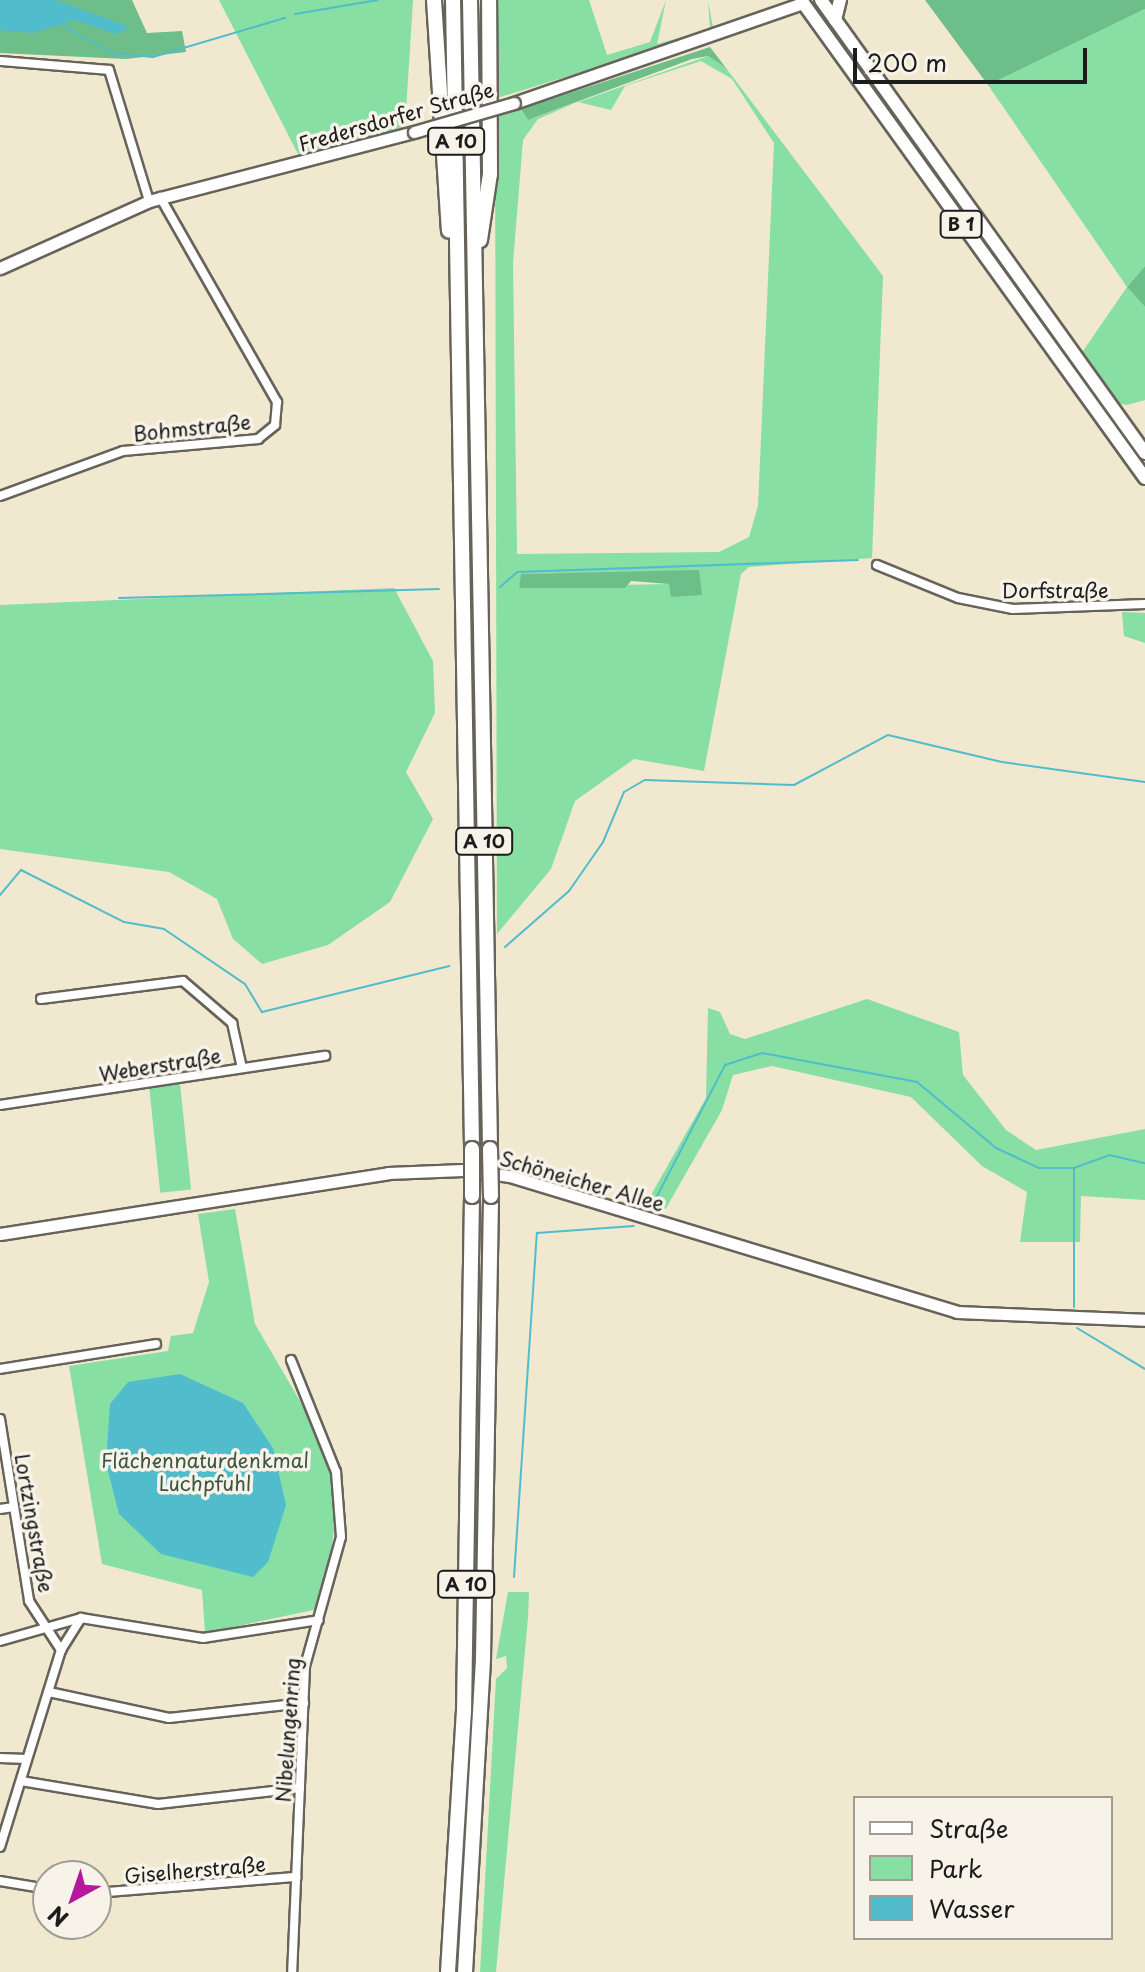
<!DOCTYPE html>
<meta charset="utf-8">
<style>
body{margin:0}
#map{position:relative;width:1145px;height:1972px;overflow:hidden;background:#f1e8d0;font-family:"Playpen Sans",sans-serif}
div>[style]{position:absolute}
.green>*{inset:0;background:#87dfa3;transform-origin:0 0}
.forest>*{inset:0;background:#6dbe89}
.water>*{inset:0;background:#51bccc}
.stream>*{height:2px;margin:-1px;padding:0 1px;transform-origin:1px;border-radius:1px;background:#51bccc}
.roads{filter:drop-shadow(2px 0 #67635b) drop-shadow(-2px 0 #67635b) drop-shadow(0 2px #67635b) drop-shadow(0 -2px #67635b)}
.street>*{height:8px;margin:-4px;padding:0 4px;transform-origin:4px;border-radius:4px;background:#fff}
.secondary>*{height:11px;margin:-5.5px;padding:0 5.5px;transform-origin:5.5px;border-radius:5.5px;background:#fff}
.primary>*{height:12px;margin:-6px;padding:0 6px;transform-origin:6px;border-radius:6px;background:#fff}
.highway>*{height:14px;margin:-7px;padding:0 7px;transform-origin:7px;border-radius:7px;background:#fff}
.bridges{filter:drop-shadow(2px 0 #67635b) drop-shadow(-2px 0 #67635b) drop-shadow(0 2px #67635b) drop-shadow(0 -2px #67635b)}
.secondary-bridge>*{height:11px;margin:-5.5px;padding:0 5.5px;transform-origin:5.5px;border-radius:5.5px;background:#fff}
.highway-bridge>*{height:14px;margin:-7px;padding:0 7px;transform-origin:7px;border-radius:7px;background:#fff}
span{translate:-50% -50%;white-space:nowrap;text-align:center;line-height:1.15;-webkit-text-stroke:7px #f7f3e8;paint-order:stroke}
.shield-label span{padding:2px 6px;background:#f7f3e8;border:2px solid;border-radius:6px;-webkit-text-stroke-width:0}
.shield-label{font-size:18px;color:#1c1c1c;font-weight:700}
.street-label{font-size:20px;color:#1c1c1c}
.park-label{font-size:20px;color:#3c5644}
.legend{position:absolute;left:853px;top:1796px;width:260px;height:144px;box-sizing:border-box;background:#f7f3e8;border:2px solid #9f9d96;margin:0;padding:10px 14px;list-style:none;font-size:24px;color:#1c1c1c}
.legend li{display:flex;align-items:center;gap:16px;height:40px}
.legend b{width:40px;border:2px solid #9f9d96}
.north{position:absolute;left:32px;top:1860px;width:80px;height:80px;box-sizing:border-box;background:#f7f3e8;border:2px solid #9f9d96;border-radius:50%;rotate:220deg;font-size:22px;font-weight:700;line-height:32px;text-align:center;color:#1c1c1c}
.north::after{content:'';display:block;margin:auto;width:28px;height:36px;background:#b5179e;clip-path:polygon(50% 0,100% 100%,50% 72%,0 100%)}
.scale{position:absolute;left:853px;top:48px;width:234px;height:36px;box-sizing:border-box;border:4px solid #1c1c1c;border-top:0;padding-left:10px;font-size:24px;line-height:28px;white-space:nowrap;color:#1c1c1c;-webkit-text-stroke:6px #f7f3e8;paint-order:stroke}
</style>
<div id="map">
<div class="green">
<i style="clip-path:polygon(219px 0,413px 0,405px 127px,298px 154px)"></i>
<i style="clip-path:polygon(498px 0,589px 0,607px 55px,650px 42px,666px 0,657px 44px,710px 29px,708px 1px,713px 27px,710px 32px,494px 99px)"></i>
<i style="clip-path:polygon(1145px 9px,1145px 266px,1127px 287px,1145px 307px,1145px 400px,1127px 405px,1117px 403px,1081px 354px,1127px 287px,988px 85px)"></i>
<i style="clip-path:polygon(evenodd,708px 56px,726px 68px,883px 276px,872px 558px,749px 567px,741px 574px,704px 771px,634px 759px,575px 801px,551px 869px,497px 934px,495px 114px,521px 109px,528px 120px,708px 56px,701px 61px,732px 79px,774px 143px,758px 506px,749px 537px,719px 552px,517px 554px,513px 263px,523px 140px,538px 119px,578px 102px,611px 110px,625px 86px,701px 61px,708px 56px,699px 571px,669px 584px,519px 587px,522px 574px,699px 571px)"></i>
<i style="clip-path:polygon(394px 588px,433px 661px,435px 713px,406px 772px,433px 819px,390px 902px,328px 945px,262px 964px,233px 939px,217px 899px,169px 872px,0 849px,0 605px)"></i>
<i style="clip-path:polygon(1122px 612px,1145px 613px,1145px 643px,1124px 636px)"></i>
<i style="clip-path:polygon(867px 999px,959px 1032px,963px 1075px,1006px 1130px,1036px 1150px,1145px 1129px,1145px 1200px,1081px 1196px,1080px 1242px,1020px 1242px,1027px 1192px,982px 1166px,911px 1097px,772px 1066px,733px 1075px,722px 1110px,665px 1210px,647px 1202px,706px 1098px,708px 1008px,720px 1012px,730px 1034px,745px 1039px)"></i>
<i style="left:180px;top:1084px;width:106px;height:31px;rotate:84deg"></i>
<i style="clip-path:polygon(235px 1209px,255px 1324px,311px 1420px,335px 1483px,336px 1511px,326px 1600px,318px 1609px,205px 1633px,202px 1590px,102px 1564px,69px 1366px,168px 1351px,171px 1336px,193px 1333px,209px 1282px,198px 1214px)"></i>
<i style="clip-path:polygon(508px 1592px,529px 1592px,528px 1617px,496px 1972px,480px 1972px,496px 1679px,507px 1668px,506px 1656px,496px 1659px)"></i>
</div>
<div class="forest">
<i style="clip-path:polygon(0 0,132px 0,147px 33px,182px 31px,186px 52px,126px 59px,0 53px)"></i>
<i style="clip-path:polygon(925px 0,1145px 0,1145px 9px,988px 85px)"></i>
<i style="clip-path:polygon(710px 47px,726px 68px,708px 56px,692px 59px,528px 120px,521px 109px)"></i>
<i style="clip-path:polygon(1145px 266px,1145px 307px,1127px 287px)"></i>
<i style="clip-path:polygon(699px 570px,702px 595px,671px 597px,669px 584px,631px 581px,625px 588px,519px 588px,521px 574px)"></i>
</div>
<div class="water">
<i style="clip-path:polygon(0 0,55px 0,130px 27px,116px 34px,74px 20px,33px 33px,0 30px)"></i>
<i style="clip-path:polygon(180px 1374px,243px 1403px,273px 1448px,286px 1505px,268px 1562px,253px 1577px,161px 1554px,119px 1514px,106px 1463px,110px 1404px,128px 1382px)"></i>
</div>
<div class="stream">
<i style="left:295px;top:14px;width:84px;rotate:-9.6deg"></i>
<i style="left:60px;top:24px;width:60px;rotate:29.1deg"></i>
<i style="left:112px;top:53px;width:41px;rotate:5.6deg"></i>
<i style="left:153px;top:57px;width:138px;rotate:-16.5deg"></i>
<i style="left:500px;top:587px;width:23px;rotate:-41deg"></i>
<i style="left:517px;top:572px;width:341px;rotate:-2deg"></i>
<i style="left:119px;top:598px;width:320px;rotate:-1.6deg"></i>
<i style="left:0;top:895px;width:33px;rotate:-50deg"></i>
<i style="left:21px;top:870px;width:115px;rotate:26.8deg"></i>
<i style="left:124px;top:922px;width:41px;rotate:9.9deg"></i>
<i style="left:164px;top:929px;width:98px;rotate:34.2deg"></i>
<i style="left:245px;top:984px;width:33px;rotate:59deg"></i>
<i style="left:262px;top:1012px;width:193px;rotate:-13.8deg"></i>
<i style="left:505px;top:947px;width:85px;rotate:-41.2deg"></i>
<i style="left:569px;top:891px;width:60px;rotate:-55.2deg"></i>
<i style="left:603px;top:842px;width:54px;rotate:-67.2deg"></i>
<i style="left:624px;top:792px;width:24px;rotate:-30deg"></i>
<i style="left:645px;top:780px;width:149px;rotate:1.9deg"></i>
<i style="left:794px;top:785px;width:106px;rotate:-28deg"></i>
<i style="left:888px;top:735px;width:117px;rotate:13.3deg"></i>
<i style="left:1002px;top:762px;width:144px;rotate:8deg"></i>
<i style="left:1074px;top:1168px;width:139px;rotate:90deg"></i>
<i style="left:653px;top:1204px;width:157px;rotate:-62.6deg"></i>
<i style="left:725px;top:1065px;width:39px;rotate:-18deg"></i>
<i style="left:762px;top:1053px;width:158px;rotate:10.6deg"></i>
<i style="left:917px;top:1082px;width:103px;rotate:39.9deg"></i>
<i style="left:996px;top:1148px;width:47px;rotate:24.9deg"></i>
<i style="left:1039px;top:1168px;width:35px"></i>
<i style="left:1074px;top:1168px;width:37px;rotate:-20deg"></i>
<i style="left:1109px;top:1155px;width:37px;rotate:13deg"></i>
<i style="left:1077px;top:1328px;width:79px;rotate:31.1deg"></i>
<i style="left:514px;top:1577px;width:345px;rotate:-86.2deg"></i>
<i style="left:537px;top:1233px;width:97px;rotate:-4.1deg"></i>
</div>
<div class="roads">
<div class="street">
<i style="left:0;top:61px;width:109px;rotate:4.7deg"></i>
<i style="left:109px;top:70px;width:137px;rotate:73deg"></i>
<i style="left:0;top:496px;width:131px;rotate:-20.1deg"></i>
<i style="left:123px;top:451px;width:136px;rotate:-5.1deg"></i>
<i style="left:258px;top:439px;width:22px;rotate:-39deg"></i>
<i style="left:275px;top:425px;width:23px;rotate:-85deg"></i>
<i style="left:277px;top:402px;width:236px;rotate:-119.7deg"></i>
<i style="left:877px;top:565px;width:87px;rotate:22.2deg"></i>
<i style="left:958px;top:598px;width:56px;rotate:11.3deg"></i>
<i style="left:1013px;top:609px;width:132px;rotate:-2.2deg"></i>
<i style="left:41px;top:999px;width:143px;rotate:-7.2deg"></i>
<i style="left:183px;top:981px;width:65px;rotate:40.6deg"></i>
<i style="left:232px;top:1023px;width:46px;rotate:77.5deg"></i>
<i style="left:0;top:1105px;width:329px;rotate:-8.6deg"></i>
<i style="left:291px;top:1360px;width:121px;rotate:68.1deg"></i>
<i style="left:336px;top:1472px;width:65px;rotate:85.6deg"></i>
<i style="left:341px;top:1537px;width:134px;rotate:105.6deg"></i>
<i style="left:305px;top:1666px;width:306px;rotate:92.4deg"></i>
<i style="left:0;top:1369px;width:158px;rotate:-9.1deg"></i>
<i style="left:0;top:1419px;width:184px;rotate:80.9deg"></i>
<i style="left:29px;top:1601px;width:59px;rotate:56.9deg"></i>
<i style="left:61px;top:1650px;width:206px;rotate:107.2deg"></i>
<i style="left:0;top:1509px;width:14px;rotate:-8deg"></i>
<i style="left:0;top:1641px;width:84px;rotate:-15.9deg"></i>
<i style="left:81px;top:1618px;width:124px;rotate:9.3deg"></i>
<i style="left:203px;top:1638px;width:117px;rotate:-8.8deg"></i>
<i style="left:61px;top:1650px;width:38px;rotate:-58deg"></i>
<i style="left:49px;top:1692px;width:123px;rotate:12.2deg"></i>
<i style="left:169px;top:1718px;width:136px;rotate:-6.3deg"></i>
<i style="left:0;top:1758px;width:27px;rotate:2deg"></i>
<i style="left:21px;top:1781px;width:139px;rotate:9.5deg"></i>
<i style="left:158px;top:1804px;width:143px;rotate:-6.4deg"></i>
<i style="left:0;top:1881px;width:49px;rotate:9.5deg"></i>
<i style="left:96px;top:1893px;width:201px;rotate:-4.6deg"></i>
</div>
<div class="secondary">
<i style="left:514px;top:103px;width:306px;rotate:-19.1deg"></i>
<i style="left:0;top:268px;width:163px;rotate:-24.2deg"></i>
<i style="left:149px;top:201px;width:274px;rotate:-14.6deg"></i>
<i style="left:0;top:1234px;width:393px;rotate:-8.9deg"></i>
<i style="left:388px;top:1173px;width:75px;rotate:-2.3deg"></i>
<i style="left:463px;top:1170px;width:47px;rotate:7.3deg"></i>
<i style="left:510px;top:1176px;width:467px;rotate:16.9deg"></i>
<i style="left:957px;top:1312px;width:188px;rotate:2.4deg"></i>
</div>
<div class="primary">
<i style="left:801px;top:0;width:589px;rotate:54.26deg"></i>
<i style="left:821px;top:0;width:557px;rotate:54.43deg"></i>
<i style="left:835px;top:20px;width:21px;rotate:-76deg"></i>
</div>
<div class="highway">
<i style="left:434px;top:0;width:231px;rotate:86.3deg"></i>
<i style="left:453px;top:0;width:1149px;rotate:89.05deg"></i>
<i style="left:470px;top:0;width:1149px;rotate:89deg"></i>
<i style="left:480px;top:240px;width:67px;rotate:-81.4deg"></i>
<i style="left:490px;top:174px;width:174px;rotate:-90.3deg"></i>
<i style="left:448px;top:1972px;width:260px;rotate:-86.5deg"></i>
<i style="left:464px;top:1712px;width:516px;rotate:-89.11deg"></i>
<i style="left:465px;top:1972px;width:315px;rotate:-86.7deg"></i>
<i style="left:483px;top:1658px;width:462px;rotate:-89deg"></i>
</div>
</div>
<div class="bridges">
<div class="secondary-bridge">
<i style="left:414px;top:132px;width:104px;rotate:-16.2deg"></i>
</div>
<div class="highway-bridge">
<i style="left:490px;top:1149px;width:47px;rotate:88.8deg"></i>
<i style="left:472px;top:1196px;width:47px;rotate:-90deg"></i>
</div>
</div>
<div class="shield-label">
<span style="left:456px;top:141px">A 10</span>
<span style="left:961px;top:224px">B 1</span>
<span style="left:484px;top:841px">A 10</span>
<span style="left:466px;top:1584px">A 10</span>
</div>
<div class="street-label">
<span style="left:396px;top:117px;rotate:-16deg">Fredersdorfer Straße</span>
<span style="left:192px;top:428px;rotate:-6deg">Bohmstraße</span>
<span style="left:1055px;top:590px">Dorfstraße</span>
<span style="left:160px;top:1065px;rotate:-9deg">Weberstraße</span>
<span style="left:582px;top:1181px;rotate:16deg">Schöneicher Allee</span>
<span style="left:34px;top:1523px;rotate:80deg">Lortzingstraße</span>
<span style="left:288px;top:1730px;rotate:-86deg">Nibelungenring</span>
<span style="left:195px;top:1870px;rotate:-5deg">Giselherstraße</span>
</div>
<div class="park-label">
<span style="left:205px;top:1472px">Flächennaturdenkmal<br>Luchpfuhl</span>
</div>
<ul class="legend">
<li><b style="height:10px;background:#fff"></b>Straße</li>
<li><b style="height:22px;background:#87dfa3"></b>Park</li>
<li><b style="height:22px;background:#51bccc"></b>Wasser</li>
</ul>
<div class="north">N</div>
<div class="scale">200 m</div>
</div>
